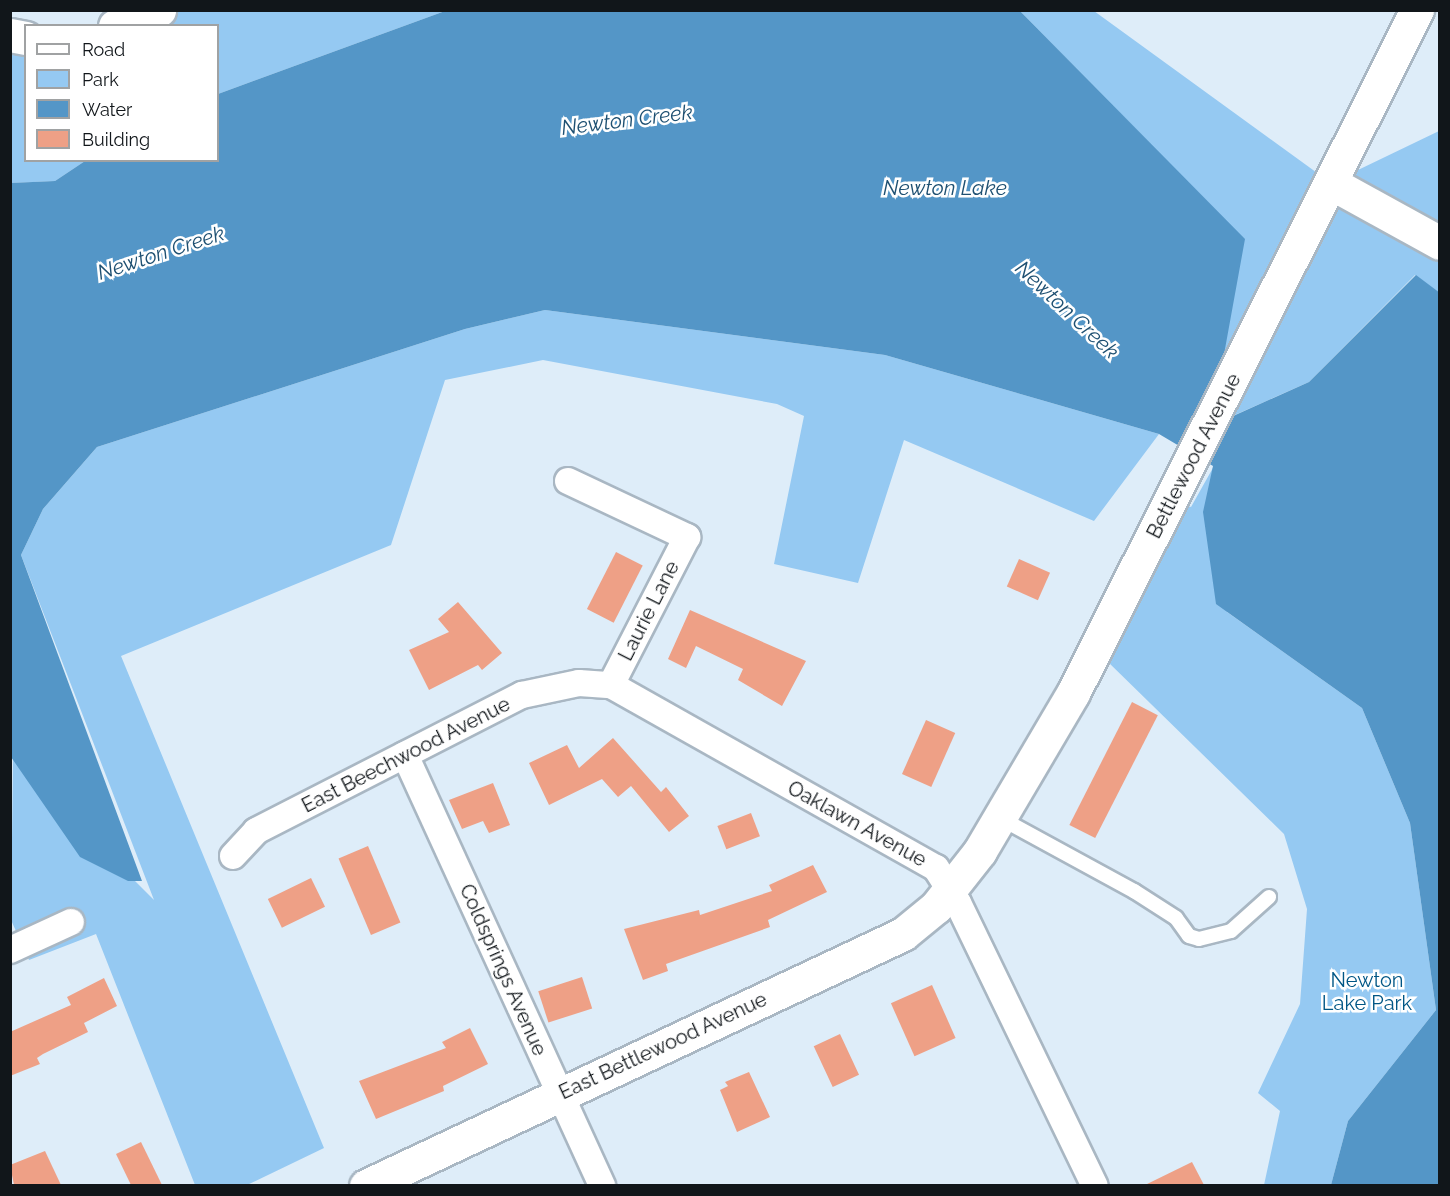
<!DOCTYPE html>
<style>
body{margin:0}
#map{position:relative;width:1450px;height:1196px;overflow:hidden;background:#deedf9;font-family:Raleway,sans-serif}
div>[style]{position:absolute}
.green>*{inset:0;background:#95c9f2}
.water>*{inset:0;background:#5496c7}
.building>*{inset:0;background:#eea086;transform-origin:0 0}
.roads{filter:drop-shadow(2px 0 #a9b7c3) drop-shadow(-2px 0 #a9b7c3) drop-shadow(0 2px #a9b7c3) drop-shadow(0 -2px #a9b7c3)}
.service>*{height:14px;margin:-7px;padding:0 7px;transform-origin:7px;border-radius:7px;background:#fff}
.minor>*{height:26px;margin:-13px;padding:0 13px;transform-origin:13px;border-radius:13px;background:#fff}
.tertiary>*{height:33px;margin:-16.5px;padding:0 16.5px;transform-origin:16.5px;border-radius:16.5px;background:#fff}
span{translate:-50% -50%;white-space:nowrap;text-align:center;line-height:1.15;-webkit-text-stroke:5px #fff;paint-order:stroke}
.street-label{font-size:20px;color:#11161a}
.park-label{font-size:20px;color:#005685}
.water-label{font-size:21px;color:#1e5072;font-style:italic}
.frame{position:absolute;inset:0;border:12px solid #11161a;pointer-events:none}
.legend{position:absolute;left:24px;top:24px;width:195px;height:138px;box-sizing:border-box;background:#fff;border:2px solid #a0a2a3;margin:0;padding:8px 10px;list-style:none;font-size:18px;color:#11161a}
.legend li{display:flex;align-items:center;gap:12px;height:30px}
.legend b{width:30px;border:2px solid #a0a2a3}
</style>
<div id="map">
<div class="green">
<i style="clip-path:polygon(159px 11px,445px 11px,218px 94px,218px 26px,115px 26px)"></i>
<i style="clip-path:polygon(1020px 11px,1094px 11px,1331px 183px,1439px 131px,1439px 293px,1415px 275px,1309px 382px,1210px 426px,1244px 239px)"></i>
<i style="clip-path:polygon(10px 35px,25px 38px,26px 160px,85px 161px,55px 181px,11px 183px)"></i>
<i style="clip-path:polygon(545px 310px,885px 355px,1159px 434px,1094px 521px,904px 440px,858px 583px,774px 564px,804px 416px,777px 404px,543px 360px,445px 380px,391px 545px,121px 656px,324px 1148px,247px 1185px,195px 1185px,96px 934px,29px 960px,11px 920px,13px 759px,154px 900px,21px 555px,43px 509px,97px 447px,465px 329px)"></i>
<i style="clip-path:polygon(1214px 466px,1227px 612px,1362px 708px,1410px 823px,1436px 1010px,1348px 1121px,1331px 1185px,1264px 1185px,1280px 1111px,1258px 1093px,1300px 1004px,1307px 909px,1284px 834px,1107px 661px,1171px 500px,1191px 507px)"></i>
</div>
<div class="water">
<i style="clip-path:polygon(445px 11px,1020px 11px,1245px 239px,1211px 426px,1309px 382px,1416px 275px,1440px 293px,1439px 1185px,1331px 1185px,1348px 1121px,1436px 1010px,1410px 823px,1362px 708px,1216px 604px,1203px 512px,1213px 466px,1159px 434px,885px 355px,545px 310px,465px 329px,97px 447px,43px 509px,21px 555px,142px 881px,128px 881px,80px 857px,11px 757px,10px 183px,55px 181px,85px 161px,218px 160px,218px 94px)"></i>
</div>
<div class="building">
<i style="left:616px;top:552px;width:30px;height:64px;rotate:27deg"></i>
<i style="left:1019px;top:559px;width:34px;height:30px;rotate:24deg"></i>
<i style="clip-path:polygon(458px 602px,502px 653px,482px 670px,478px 665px,429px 690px,409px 650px,449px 632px,438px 619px)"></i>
<i style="clip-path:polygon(690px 610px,806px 661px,782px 706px,738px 680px,743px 669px,696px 646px,686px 668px,668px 659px)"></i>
<i style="left:1132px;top:702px;width:29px;height:138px;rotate:27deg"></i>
<i style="left:926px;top:720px;width:32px;height:59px;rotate:24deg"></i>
<i style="clip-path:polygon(613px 738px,661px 792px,666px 787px,689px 816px,669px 832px,631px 786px,618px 797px,602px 779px,549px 805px,529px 763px,567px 745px,579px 768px)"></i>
<i style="clip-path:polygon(493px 783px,510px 825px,489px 833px,483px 821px,462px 829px,449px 800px)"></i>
<i style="left:751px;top:813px;width:25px;height:36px;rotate:69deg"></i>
<i style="left:368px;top:846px;width:83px;height:32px;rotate:67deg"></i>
<i style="clip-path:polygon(813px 865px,827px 892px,768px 920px,770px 927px,666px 964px,668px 971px,643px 980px,624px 929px,699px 910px,700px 915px,772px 891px,769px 885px)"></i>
<i style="left:311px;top:878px;width:32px;height:48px;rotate:64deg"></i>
<i style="left:582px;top:977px;width:33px;height:46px;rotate:72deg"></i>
<i style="clip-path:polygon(104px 978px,117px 1006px,84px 1023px,88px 1032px,43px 1054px,37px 1058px,40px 1064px,10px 1076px,10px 1032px,71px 1005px,67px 997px)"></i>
<i style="left:932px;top:985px;width:58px;height:45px;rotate:66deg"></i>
<i style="clip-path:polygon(470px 1028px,488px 1064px,443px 1086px,444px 1091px,376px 1119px,359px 1081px,446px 1048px,442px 1042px)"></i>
<i style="left:840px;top:1034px;width:45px;height:29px;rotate:65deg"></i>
<i style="clip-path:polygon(749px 1072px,770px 1117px,737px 1132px,720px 1090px,728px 1086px,725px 1082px)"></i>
<i style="clip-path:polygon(141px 1142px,162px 1185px,131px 1185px,116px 1154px)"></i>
<i style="clip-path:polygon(45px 1151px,61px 1185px,14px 1185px,10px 1165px)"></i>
<i style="clip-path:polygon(1192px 1162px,1204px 1185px,1145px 1185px)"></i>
</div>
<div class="roads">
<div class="service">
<i style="left:1000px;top:818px;width:153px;rotate:28.6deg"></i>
<i style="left:1134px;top:891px;width:50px;rotate:32.7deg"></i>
<i style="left:1176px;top:918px;width:22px;rotate:54deg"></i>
<i style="left:1189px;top:936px;width:10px;rotate:17deg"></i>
<i style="left:1199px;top:939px;width:33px;rotate:-14deg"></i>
<i style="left:1231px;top:931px;width:51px;rotate:-41.8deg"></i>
</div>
<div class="minor">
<i style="left:568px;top:481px;width:132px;rotate:25.2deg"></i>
<i style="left:687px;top:537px;width:166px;rotate:117.2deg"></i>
<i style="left:405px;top:755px;width:474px;rotate:65.4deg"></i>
<i style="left:233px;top:856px;width:34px;rotate:-47deg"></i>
<i style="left:256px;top:831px;width:299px;rotate:-27.1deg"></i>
<i style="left:522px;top:695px;width:58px;rotate:-11.9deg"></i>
<i style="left:579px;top:683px;width:32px;rotate:4deg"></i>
<i style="left:611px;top:685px;width:373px;rotate:29.4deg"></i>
<i style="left:936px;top:868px;width:41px;rotate:57.8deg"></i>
<i style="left:958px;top:903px;width:314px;rotate:64.2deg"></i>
<i style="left:10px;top:950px;width:67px;rotate:-24.7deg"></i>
</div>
<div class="tertiary">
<i style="left:115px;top:26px;width:47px;rotate:-20deg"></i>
<i style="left:10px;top:35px;width:16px;rotate:11deg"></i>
<i style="left:1331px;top:183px;width:124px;rotate:28.8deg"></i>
<i style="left:366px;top:1186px;width:593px;rotate:-25.14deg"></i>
<i style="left:903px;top:934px;width:43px;rotate:-39.3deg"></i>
<i style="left:936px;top:907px;width:71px;rotate:-51.8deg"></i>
<i style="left:980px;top:851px;width:183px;rotate:-59.5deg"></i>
<i style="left:1073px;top:693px;width:765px;rotate:-63.27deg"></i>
</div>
</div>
<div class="street-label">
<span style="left:1194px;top:456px;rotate:-63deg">Bettlewood Avenue</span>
<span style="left:649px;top:611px;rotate:-63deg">Laurie Lane</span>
<span style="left:406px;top:755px;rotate:-27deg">East Beechwood Avenue</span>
<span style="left:857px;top:824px;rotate:29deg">Oaklawn Avenue</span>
<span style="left:503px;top:970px;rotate:66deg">Coldsprings Avenue</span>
<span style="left:663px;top:1046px;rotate:-25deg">East Bettlewood Avenue</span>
</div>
<div class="park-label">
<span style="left:1367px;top:992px">Newton<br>Lake Park</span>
</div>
<div class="water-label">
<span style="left:627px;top:120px;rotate:-7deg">Newton Creek</span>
<span style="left:945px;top:188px">Newton Lake</span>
<span style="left:161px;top:253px;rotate:-18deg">Newton Creek</span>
<span style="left:1067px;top:310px;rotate:43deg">Newton Creek</span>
</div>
<div class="frame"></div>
<ul class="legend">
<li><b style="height:8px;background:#fff"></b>Road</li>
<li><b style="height:16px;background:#95c9f2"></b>Park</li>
<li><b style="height:16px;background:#5496c7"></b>Water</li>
<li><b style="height:16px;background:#eea086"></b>Building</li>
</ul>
</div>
